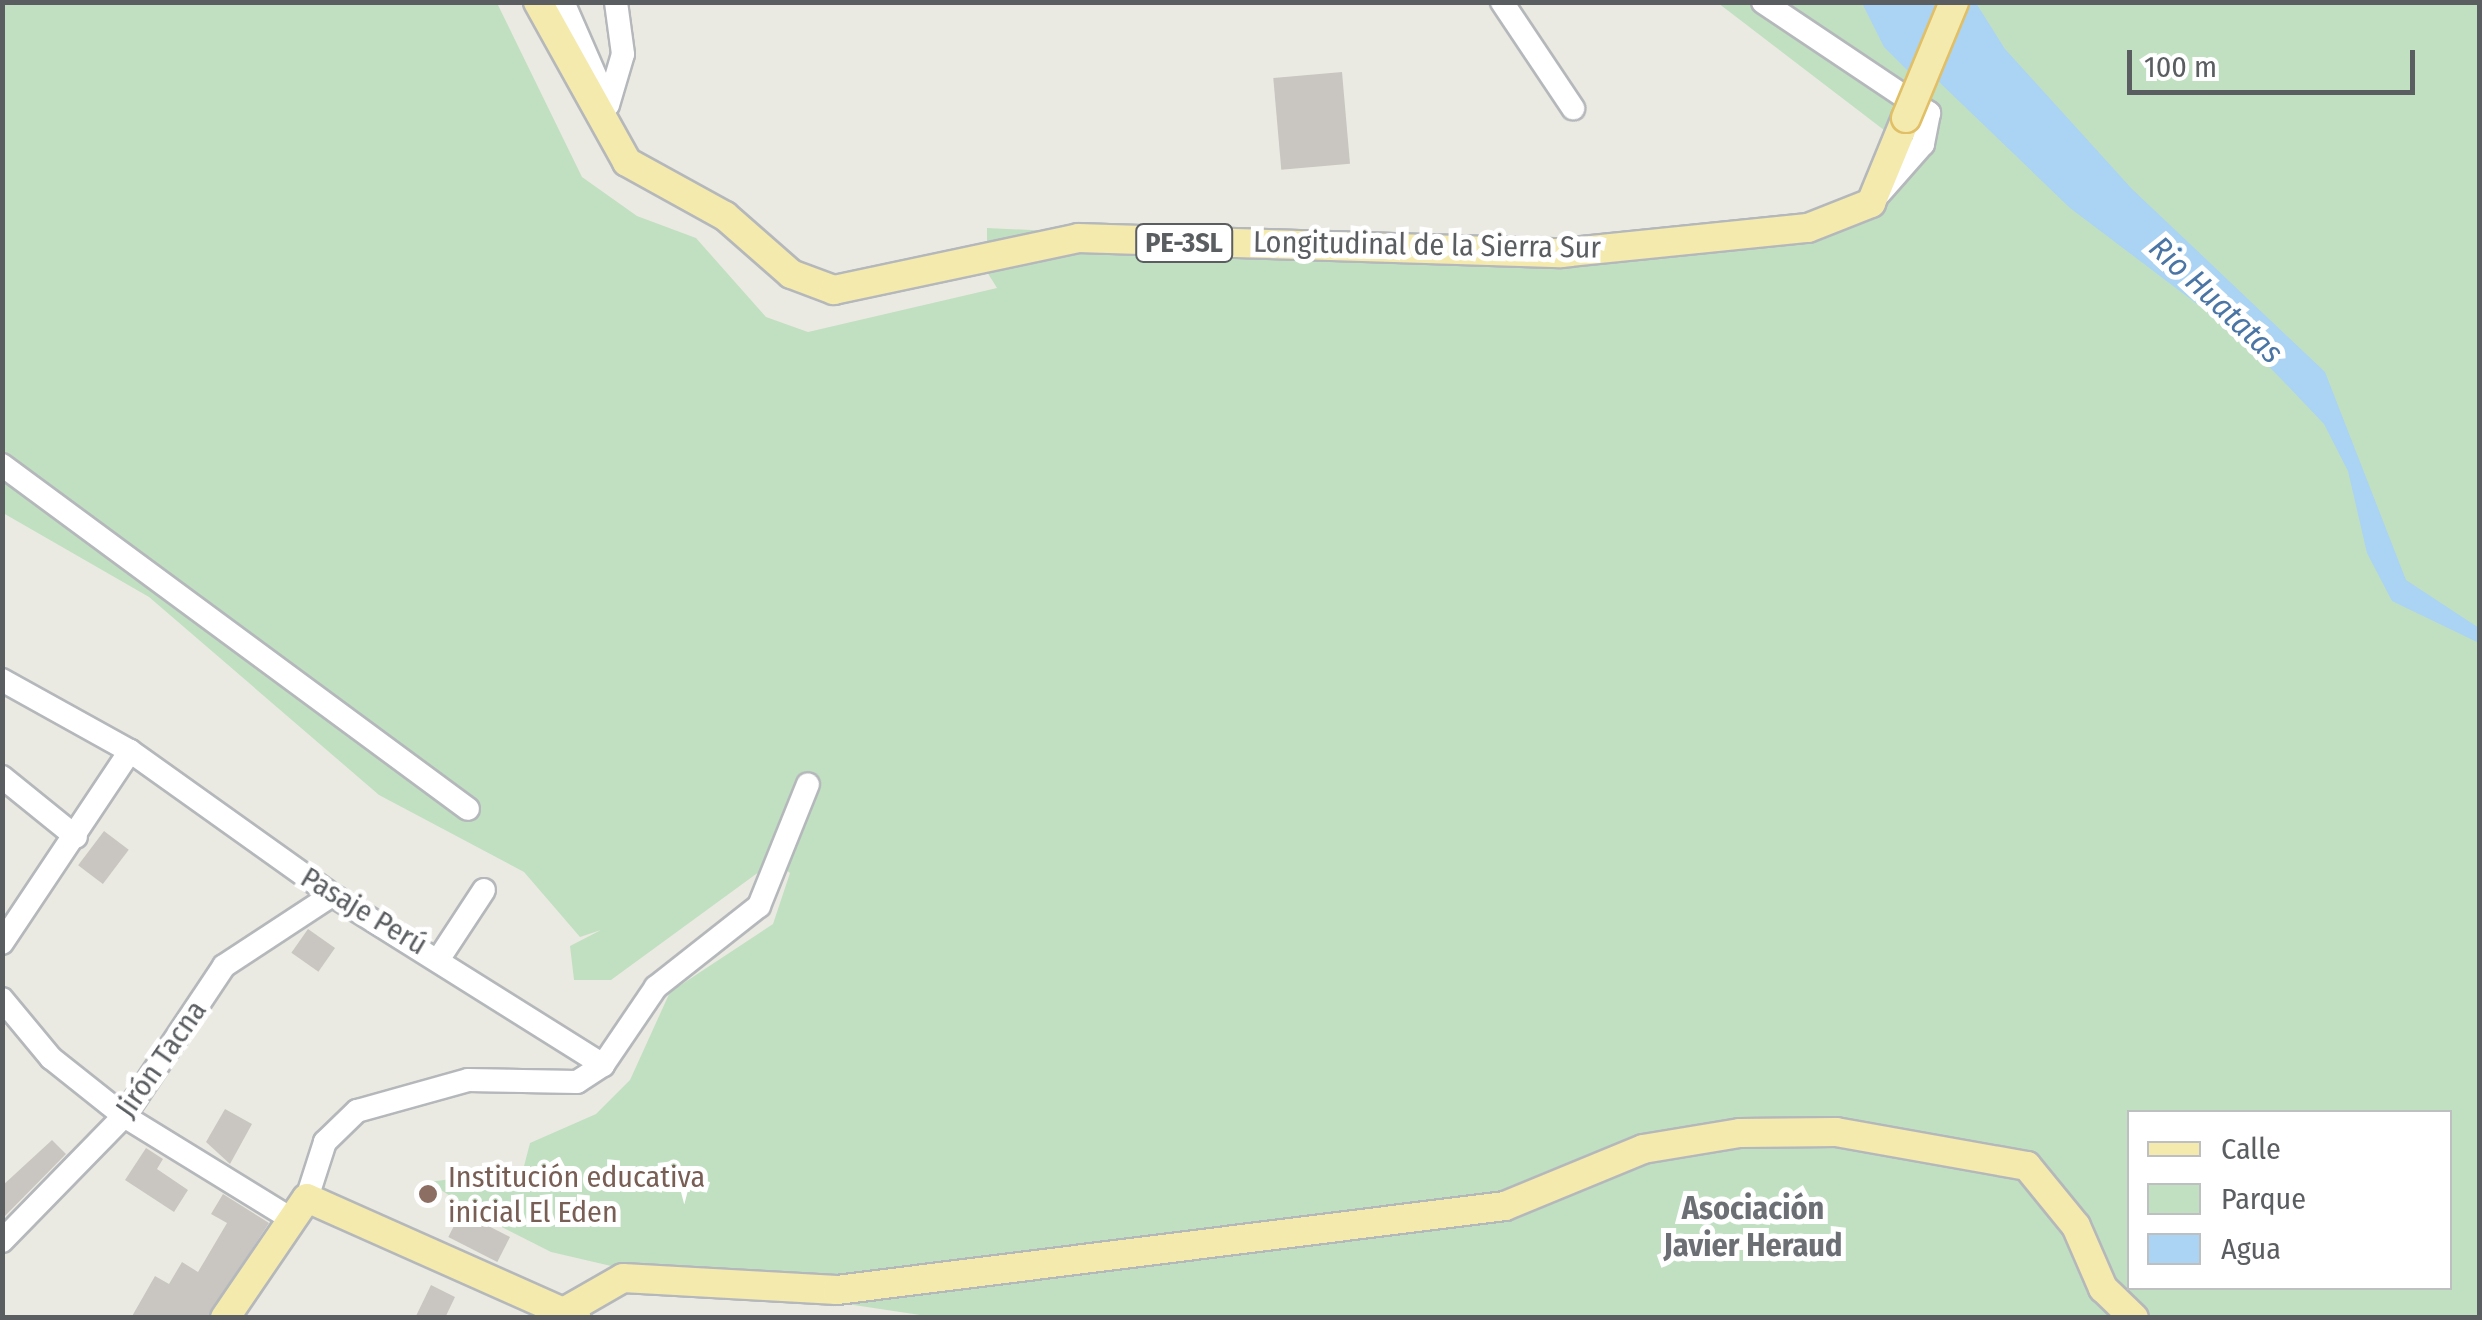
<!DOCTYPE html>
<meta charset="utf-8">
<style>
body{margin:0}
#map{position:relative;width:2482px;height:1320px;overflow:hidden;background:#ebeae2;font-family:"Fira Sans Condensed",sans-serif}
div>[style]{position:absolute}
.green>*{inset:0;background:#c1e0c2}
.water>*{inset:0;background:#aad3f4}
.building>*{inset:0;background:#c9c6c1;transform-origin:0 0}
.roads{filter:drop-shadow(2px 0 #b5b8bb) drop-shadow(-2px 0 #b5b8bb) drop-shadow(0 2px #b5b8bb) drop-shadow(0 -2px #b5b8bb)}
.minor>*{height:22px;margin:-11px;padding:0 11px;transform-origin:11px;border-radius:11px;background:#fff}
.major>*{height:28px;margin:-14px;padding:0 14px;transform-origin:14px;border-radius:14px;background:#f5eaae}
.bridges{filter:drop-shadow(2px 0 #e0bf67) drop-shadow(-2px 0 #e0bf67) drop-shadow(0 2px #e0bf67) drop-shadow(0 -2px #e0bf67)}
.major-bridge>*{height:28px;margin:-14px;padding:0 14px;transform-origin:14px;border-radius:14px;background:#f5eaae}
.dots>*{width:28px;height:28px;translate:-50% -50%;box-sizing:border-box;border:5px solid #fff;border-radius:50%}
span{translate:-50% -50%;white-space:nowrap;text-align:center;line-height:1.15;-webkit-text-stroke:10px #fff;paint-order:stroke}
.shield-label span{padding:2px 8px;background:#fff;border:2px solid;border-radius:8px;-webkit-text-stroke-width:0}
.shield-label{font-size:28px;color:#5b5e61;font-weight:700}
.street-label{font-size:30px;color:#5b5e61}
.education-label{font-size:30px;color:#785e54}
.left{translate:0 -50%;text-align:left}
.water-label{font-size:32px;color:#4a75a4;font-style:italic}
.neighbourhood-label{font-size:32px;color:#6c6f73;font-weight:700}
.frame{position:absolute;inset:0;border:5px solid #5b5e61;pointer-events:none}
.legend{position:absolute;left:2127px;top:1110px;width:325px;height:180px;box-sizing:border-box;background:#fff;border:2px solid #bdbfc0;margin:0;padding:12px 18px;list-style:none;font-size:30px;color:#5b5e61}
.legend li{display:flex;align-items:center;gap:20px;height:50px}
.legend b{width:50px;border:2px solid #bdbfc0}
.scale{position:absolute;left:2127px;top:50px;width:288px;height:45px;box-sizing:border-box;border:5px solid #5b5e61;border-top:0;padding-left:12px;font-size:30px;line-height:35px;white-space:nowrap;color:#5b5e61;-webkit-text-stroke:8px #fff;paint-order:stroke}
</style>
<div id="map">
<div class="green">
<i style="clip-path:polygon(evenodd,2px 3px,497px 3px,582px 177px,637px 216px,696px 238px,766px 317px,808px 332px,997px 288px,987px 272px,987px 228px,1478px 251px,1785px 231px,1855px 205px,1897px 140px,1718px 3px,2479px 3px,2479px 1317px,940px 1318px,641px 1273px,551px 1252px,492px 1222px,428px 1182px,523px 1170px,530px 1143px,596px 1114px,630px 1080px,670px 992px,773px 924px,790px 873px,774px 861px,611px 980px,574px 980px,570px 946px,601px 930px,580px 937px,524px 872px,379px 795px,149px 597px,3px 513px,2px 3px,2130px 1112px,2450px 1112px,2450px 1288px,2130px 1288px,2130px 1112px)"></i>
</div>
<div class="water">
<i style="clip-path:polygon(1862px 3px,1976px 3px,2005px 49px,2132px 189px,2325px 372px,2406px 580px,2479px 628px,2479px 643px,2392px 601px,2367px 553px,2348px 471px,2324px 424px,2284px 382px,2238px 335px,2070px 208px,1937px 80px,1914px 77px,1884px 47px)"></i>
</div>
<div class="building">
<i style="left:1342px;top:72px;width:92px;height:69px;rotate:85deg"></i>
<i style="left:104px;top:831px;width:31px;height:43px;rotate:37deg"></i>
<i style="left:308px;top:929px;width:33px;height:29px;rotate:35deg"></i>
<i style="clip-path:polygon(225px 1109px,252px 1124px,230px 1164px,206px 1142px)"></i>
<i style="clip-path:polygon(52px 1140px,66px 1154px,2px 1219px,2px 1186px)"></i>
<i style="clip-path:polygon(146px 1148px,163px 1159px,157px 1169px,188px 1190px,174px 1212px,125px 1180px)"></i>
<i style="clip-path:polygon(223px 1194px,269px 1223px,207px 1318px,131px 1318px,155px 1276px,169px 1284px,182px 1262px,198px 1272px,227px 1223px,211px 1214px)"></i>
<i style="left:461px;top:1212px;width:55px;height:28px;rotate:27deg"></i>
<i style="clip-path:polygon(431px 1285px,455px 1297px,445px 1318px,415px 1318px)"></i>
</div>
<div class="roads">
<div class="minor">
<i style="left:563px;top:2px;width:112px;rotate:66.4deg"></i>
<i style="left:608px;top:105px;width:53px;rotate:-73.6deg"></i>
<i style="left:623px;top:54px;width:52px;rotate:-97.7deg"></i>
<i style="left:1502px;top:2px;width:128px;rotate:56.2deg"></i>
<i style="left:1763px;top:2px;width:200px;rotate:33.8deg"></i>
<i style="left:1929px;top:113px;width:32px;rotate:101deg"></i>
<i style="left:1923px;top:144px;width:65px;rotate:131.3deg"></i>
<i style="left:2px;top:465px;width:579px;rotate:36.43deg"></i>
<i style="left:2px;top:680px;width:146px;rotate:29deg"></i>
<i style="left:2px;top:777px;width:95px;rotate:39deg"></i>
<i style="left:2px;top:943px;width:231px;rotate:-56.3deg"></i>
<i style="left:130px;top:751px;width:248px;rotate:35.5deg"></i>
<i style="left:332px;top:895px;width:320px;rotate:32.1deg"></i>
<i style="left:440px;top:957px;width:80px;rotate:-56.7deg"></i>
<i style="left:2px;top:999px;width:77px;rotate:50.3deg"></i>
<i style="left:51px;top:1058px;width:93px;rotate:38.5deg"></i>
<i style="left:124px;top:1116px;width:198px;rotate:31.6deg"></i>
<i style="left:307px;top:1198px;width:59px;rotate:-72.2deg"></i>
<i style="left:325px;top:1142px;width:45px;rotate:-44.1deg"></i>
<i style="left:357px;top:1111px;width:115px;rotate:-15.6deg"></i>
<i style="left:468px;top:1080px;width:109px;rotate:1.1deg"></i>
<i style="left:577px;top:1082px;width:31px;rotate:-33deg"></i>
<i style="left:603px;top:1065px;width:94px;rotate:-55.8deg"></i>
<i style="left:656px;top:987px;width:131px;rotate:-38.2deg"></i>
<i style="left:759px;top:906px;width:131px;rotate:-68.1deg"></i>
<i style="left:2px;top:1241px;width:175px;rotate:-45.7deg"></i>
<i style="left:124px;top:1116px;width:180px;rotate:-56.3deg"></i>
<i style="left:224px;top:966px;width:129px;rotate:-33.3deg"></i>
</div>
<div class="major">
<i style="left:538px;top:2px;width:183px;rotate:60.9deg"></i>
<i style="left:627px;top:162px;width:112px;rotate:28.9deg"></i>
<i style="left:725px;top:216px;width:88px;rotate:41.3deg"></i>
<i style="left:791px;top:274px;width:46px;rotate:20.4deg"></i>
<i style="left:834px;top:290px;width:249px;rotate:-12deg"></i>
<i style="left:1078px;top:238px;width:483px;rotate:1.8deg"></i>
<i style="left:1561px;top:253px;width:248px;rotate:-5.8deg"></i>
<i style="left:1808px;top:228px;width:68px;rotate:-21.6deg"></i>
<i style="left:1871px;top:203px;width:92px;rotate:-67.6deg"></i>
<i style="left:562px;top:1313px;width:70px;rotate:-29.8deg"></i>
<i style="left:623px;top:1278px;width:214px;rotate:3.2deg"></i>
<i style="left:837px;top:1290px;width:673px;rotate:-7.17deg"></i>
<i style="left:1505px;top:1206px;width:149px;rotate:-22.4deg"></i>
<i style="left:1643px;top:1149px;width:98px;rotate:-9.4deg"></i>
<i style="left:1740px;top:1133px;width:96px;rotate:-0.6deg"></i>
<i style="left:1836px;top:1132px;width:194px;rotate:10.1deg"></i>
<i style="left:2027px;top:1166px;width:77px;rotate:50.8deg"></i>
<i style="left:2076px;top:1226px;width:68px;rotate:66.5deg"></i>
<i style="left:2103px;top:1288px;width:43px;rotate:44.1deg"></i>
<i style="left:225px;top:1318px;width:145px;rotate:-55.7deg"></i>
<i style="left:307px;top:1198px;width:295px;rotate:24deg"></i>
</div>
</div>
<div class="bridges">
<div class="major-bridge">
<i style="left:1906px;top:118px;width:126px;rotate:-67.5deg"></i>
</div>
</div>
<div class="dots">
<i style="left:428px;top:1194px;background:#8d6e63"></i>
</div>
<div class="shield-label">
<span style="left:1184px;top:243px">PE-3SL</span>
</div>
<div class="street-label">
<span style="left:1427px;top:245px;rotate:1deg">Longitudinal de la Sierra Sur</span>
<span style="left:364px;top:911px;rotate:31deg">Pasaje Perú</span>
<span style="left:161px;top:1059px;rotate:-55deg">Jirón Tacna</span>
</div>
<div class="education-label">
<span class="left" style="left:448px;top:1194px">Institución educativa<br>inicial El Eden</span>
</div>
<div class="water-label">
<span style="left:2216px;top:300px;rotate:43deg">Rio Huatatas</span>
</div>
<div class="neighbourhood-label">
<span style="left:1753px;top:1227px">Asociación<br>Javier Heraud</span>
</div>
<div class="frame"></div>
<ul class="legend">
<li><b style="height:12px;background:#f5eaae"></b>Calle</li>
<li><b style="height:28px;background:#c1e0c2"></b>Parque</li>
<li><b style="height:28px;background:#aad3f4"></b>Agua</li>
</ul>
<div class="scale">100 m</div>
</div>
